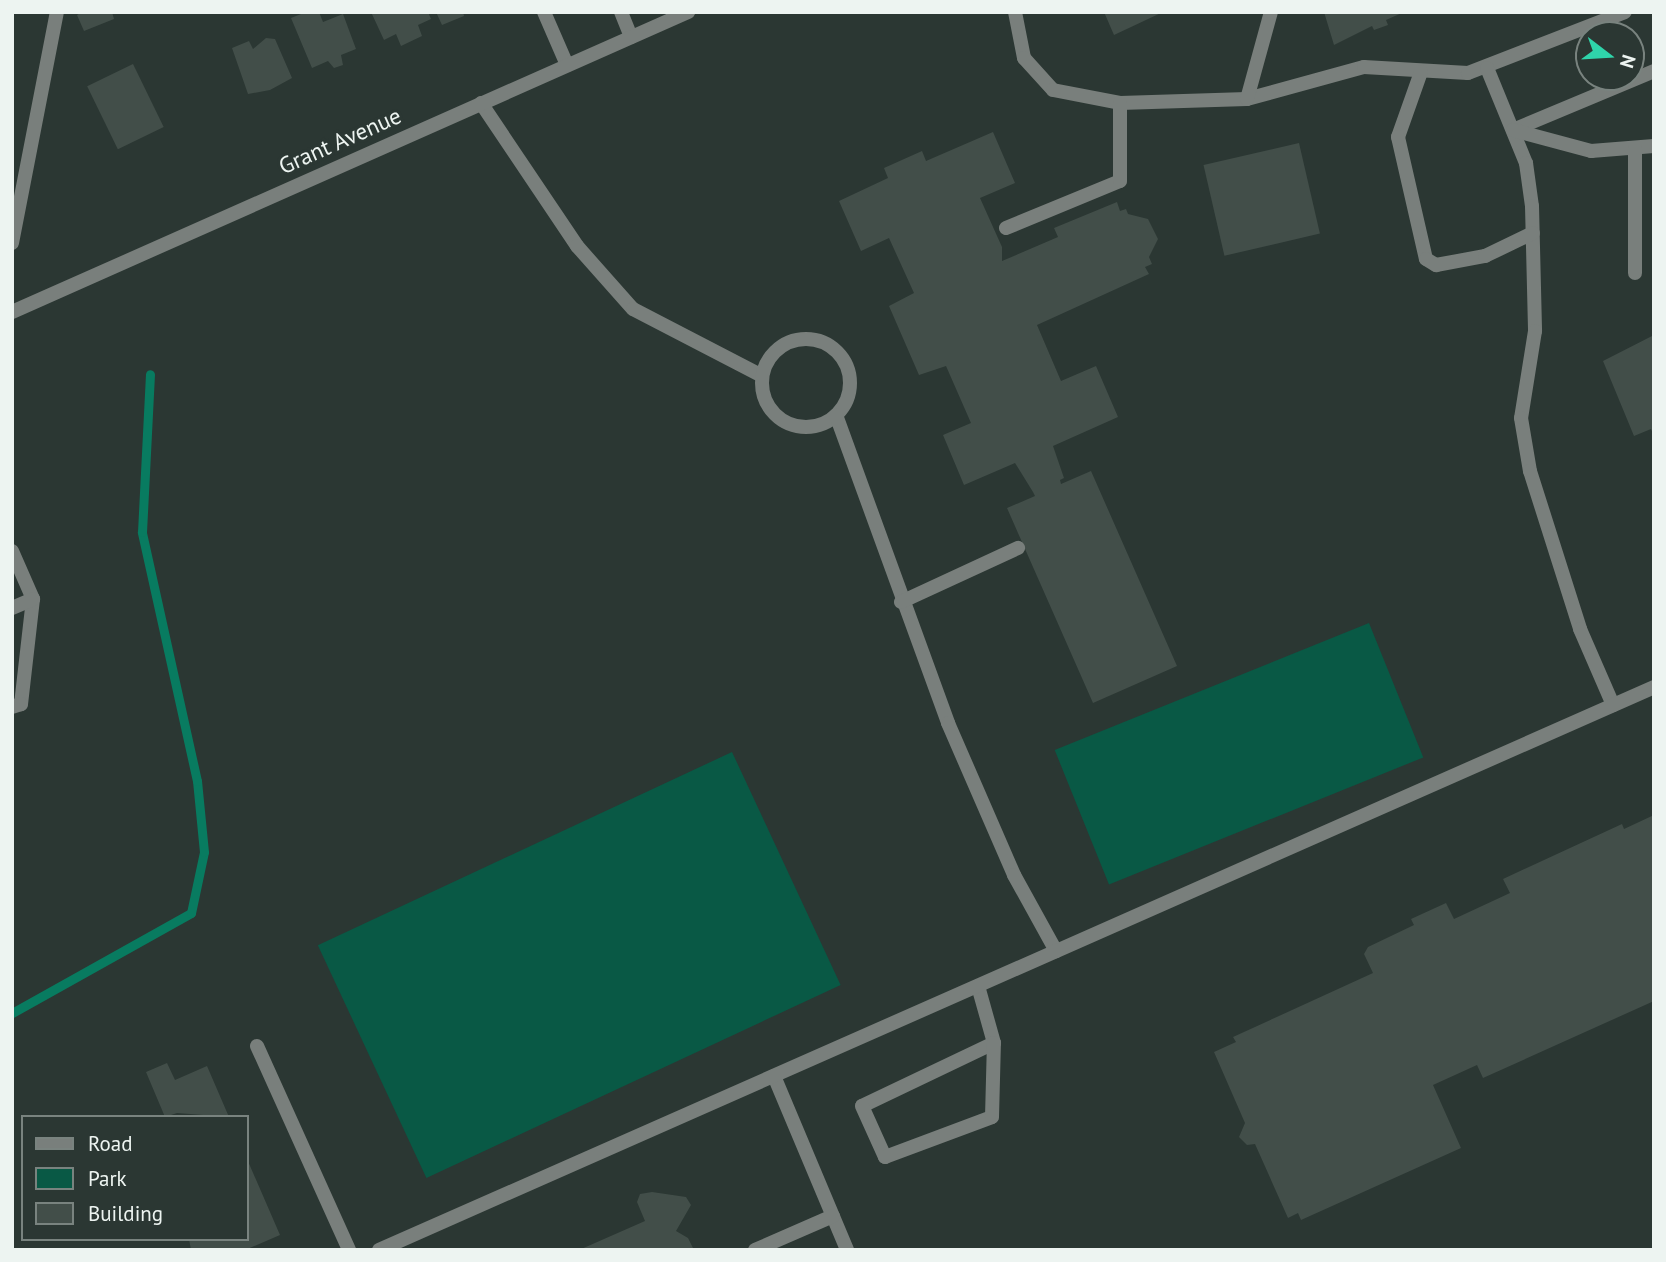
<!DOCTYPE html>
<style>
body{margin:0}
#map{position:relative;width:1666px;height:1262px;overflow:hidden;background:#2b3733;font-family:"PT Sans",sans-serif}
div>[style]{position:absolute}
.green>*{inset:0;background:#095945;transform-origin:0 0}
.stream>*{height:9px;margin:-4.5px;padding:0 4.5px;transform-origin:4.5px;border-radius:4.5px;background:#087b60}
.building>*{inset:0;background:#424e49;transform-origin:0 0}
.service>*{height:14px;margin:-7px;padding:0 7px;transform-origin:7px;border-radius:7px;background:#797f7c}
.service>.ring{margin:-7px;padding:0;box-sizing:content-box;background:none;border:14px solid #797f7c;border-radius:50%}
.minor>*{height:14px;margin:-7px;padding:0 7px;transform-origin:7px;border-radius:7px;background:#797f7c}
.tertiary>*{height:14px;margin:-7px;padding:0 7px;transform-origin:7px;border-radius:7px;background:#797f7c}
span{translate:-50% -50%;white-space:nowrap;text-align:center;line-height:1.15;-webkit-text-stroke:6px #2b3733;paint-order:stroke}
.street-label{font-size:23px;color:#edf4f1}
.frame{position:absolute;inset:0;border:14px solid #edf4f1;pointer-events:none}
.legend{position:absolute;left:21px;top:1115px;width:228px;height:126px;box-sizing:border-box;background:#2b3733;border:2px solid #79837f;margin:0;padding:9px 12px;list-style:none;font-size:21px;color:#edf4f1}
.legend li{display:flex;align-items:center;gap:14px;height:35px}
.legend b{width:35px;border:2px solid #79837f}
.north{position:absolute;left:1575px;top:21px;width:70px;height:70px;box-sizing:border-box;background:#2b3733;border:2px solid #79837f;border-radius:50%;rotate:107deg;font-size:19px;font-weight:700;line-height:28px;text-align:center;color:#edf4f1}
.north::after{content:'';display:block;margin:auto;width:24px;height:32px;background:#2fd4aa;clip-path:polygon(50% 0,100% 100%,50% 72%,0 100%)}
</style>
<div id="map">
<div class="green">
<i style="left:1369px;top:623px;width:145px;height:339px;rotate:68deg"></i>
<i style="left:732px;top:752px;width:257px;height:457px;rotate:65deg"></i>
</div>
<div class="stream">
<i style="left:12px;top:1013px;width:205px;rotate:-29.2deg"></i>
<i style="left:191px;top:913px;width:62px;rotate:-78deg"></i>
<i style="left:204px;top:852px;width:71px;rotate:-95.6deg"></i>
<i style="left:197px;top:781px;width:255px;rotate:-102.5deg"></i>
<i style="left:142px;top:532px;width:158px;rotate:-87.1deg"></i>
</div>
<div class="building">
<i style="clip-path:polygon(82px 12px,112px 12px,114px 19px,84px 31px,77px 15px)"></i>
<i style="clip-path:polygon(306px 12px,319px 12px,323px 22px,343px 14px,356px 49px,341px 55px,343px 65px,334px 68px,328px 61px,312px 68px,291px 18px)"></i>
<i style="clip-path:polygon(371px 12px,428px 12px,431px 19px,418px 25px,422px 36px,401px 46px,396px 34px,384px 40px)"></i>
<i style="clip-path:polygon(436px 12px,463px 12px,464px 16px,442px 25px)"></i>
<i style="clip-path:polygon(1104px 12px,1163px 12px,1114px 35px)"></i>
<i style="clip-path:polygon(1324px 12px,1404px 12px,1386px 20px,1388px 25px,1374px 30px,1372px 26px,1334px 45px)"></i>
<i style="clip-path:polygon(266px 38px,275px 39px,292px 78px,270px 90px,248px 94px,232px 48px,249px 41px,253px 49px)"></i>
<i style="left:133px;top:64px;width:70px;height:51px;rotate:64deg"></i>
<i style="clip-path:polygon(993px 132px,1015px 183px,980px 198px,1002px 247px,1002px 261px,1058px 237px,1054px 228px,1117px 202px,1120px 211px,1126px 209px,1128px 214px,1148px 219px,1158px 239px,1149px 257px,1152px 264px,1145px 267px,1149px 274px,1037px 325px,1061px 381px,1096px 366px,1118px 417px,1053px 446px,1064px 478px,1060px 480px,1061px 484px,1091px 471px,1177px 666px,1093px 703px,1007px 508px,1035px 496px,1033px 492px,1015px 463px,964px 485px,943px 435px,971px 423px,946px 366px,919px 375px,889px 306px,914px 293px,889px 238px,861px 251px,839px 201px,888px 178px,884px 168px,922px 151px,926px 161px)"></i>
<i style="left:1299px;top:143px;width:93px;height:98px;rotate:77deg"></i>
<i style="clip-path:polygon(1654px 335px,1654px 436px,1651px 429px,1634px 436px,1603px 361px)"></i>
<i style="clip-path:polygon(1654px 815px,1654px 1001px,1483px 1078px,1477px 1065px,1433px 1085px,1461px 1148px,1301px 1220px,1298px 1213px,1288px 1218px,1255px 1144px,1247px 1145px,1239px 1137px,1245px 1123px,1214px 1052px,1236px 1042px,1233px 1037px,1373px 973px,1364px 954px,1368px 947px,1414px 925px,1411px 919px,1446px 903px,1454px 919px,1510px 893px,1503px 879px,1622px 824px,1624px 829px)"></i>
<i style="clip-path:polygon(167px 1063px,175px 1080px,207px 1066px,229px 1117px,177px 1113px,165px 1117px,146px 1072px)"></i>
<i style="clip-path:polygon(247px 1159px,280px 1235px,245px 1250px,191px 1250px,189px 1239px,247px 1239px)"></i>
<i style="clip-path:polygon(652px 1192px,686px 1197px,691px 1205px,676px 1231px,688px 1238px,694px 1250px,579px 1250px,645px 1221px,637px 1202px,640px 1194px)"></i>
</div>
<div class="service">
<i style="left:1015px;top:12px;width:47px;rotate:78.9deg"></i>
<i style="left:1024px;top:58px;width:43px;rotate:47.8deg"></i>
<i style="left:1053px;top:90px;width:68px;rotate:11deg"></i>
<i style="left:1120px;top:103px;width:127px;rotate:-1.8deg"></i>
<i style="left:1247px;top:99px;width:121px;rotate:-15.3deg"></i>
<i style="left:1364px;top:67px;width:104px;rotate:3.3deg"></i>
<i style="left:1468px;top:73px;width:168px;rotate:-21.2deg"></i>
<i style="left:1487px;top:68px;width:103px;rotate:67.7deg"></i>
<i style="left:1526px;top:163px;width:43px;rotate:82.1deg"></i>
<i style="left:1532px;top:206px;width:125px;rotate:88.6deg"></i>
<i style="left:1535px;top:331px;width:88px;rotate:99.1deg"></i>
<i style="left:1521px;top:418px;width:54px;rotate:80.4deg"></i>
<i style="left:1530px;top:471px;width:166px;rotate:72.4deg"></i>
<i style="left:1580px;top:629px;width:83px;rotate:66.5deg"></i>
<i style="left:1421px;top:72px;width:69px;rotate:109.5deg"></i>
<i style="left:1398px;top:137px;width:125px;rotate:77.1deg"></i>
<i style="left:1426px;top:259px;width:12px;rotate:31deg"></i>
<i style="left:1436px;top:265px;width:50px;rotate:-10.4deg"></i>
<i style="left:1485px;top:256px;width:53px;rotate:-25.6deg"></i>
<i style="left:1247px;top:99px;width:90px;rotate:-74.6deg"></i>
<i style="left:481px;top:103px;width:172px;rotate:56.1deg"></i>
<i style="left:577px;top:246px;width:84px;rotate:48.4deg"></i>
<i style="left:633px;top:309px;width:145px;rotate:27.4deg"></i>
<i style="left:1513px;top:130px;width:153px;rotate:-22.7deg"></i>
<i style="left:1513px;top:130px;width:81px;rotate:15.1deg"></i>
<i style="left:1591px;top:151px;width:63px;rotate:-4.5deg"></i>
<i style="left:1635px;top:148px;width:125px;rotate:90deg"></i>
<i style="left:1006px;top:228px;width:123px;rotate:-22.4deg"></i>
<i style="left:1120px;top:181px;width:78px;rotate:-90deg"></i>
<i style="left:12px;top:243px;width:235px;rotate:-79deg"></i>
<i class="ring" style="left:762px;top:339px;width:74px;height:74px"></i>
<i style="left:836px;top:415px;width:328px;rotate:70deg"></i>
<i style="left:948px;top:723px;width:166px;rotate:66.5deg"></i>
<i style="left:1014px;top:875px;width:87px;rotate:61.1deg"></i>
<i style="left:12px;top:551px;width:52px;rotate:66.4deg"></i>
<i style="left:33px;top:599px;width:106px;rotate:96.5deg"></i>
<i style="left:21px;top:704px;width:9px;rotate:162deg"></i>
<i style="left:901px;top:602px;width:129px;rotate:-24.8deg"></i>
<i style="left:12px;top:608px;width:23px;rotate:-23deg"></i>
<i style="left:978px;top:986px;width:59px;rotate:74.3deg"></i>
<i style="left:994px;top:1043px;width:146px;rotate:154.5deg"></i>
<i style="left:862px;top:1106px;width:56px;rotate:65.7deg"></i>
<i style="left:885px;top:1157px;width:114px;rotate:-20.5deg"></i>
<i style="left:992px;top:1117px;width:74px;rotate:-88.5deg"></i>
<i style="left:257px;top:1046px;width:224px;rotate:65.7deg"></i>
<i style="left:774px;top:1076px;width:189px;rotate:67.2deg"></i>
<i style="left:379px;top:1250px;width:1394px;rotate:-23.82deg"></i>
<i style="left:755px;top:1250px;width:85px;rotate:-23.6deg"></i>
</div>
<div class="minor">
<i style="left:544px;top:12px;width:58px;rotate:66.5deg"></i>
<i style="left:621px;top:12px;width:27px;rotate:68deg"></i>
</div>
<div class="tertiary">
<i style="left:12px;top:312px;width:740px;rotate:-23.93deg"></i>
</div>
<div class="street-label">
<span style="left:340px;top:141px;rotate:-24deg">Grant Avenue</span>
</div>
<div class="frame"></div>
<ul class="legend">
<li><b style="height:9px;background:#797f7c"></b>Road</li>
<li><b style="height:19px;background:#095945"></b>Park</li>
<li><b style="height:19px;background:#424e49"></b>Building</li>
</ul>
<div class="north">N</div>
</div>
